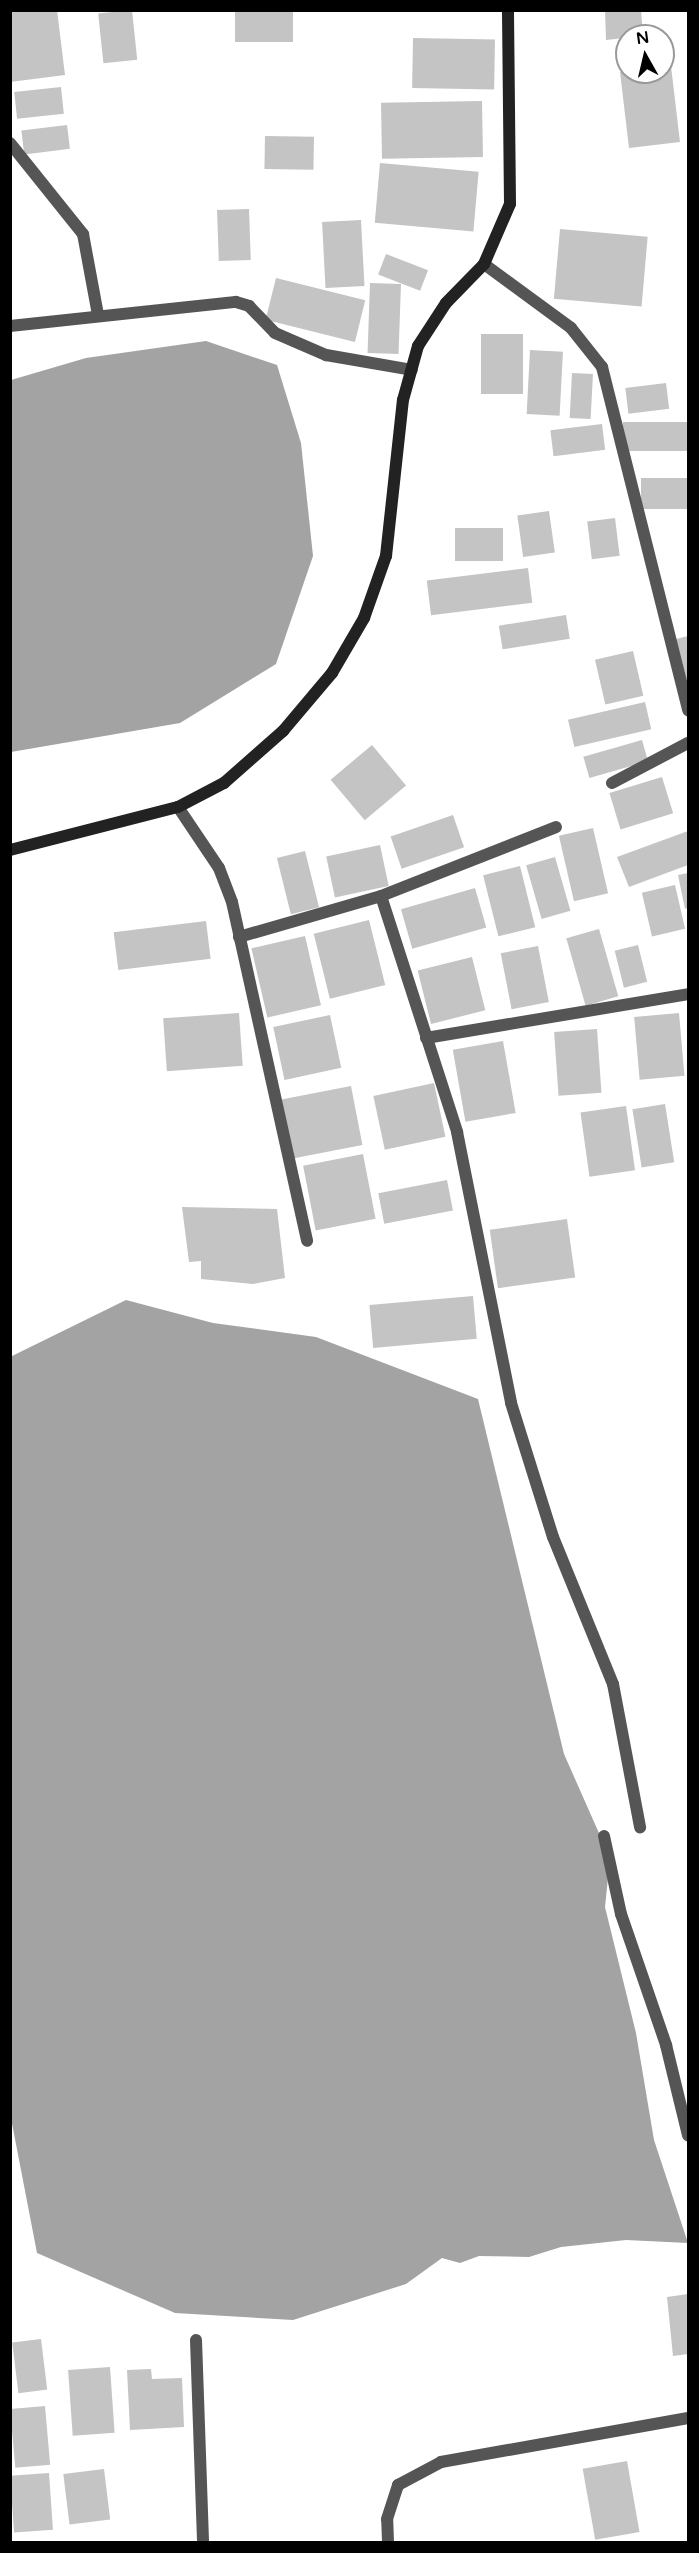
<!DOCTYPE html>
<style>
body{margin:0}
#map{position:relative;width:699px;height:2553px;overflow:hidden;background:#fff;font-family:"Varela Round",sans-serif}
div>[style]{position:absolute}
.water>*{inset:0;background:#a3a3a3}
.building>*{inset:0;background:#c4c4c4;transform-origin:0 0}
.minor>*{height:12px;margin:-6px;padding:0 6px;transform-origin:6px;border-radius:6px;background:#555}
.secondary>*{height:12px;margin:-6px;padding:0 6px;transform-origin:6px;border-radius:6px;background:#222}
span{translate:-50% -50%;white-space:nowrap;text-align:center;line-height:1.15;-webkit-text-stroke:6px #fff;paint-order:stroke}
.frame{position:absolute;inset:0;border:12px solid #000;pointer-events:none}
.north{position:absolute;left:615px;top:24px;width:60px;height:60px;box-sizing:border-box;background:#fff;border:2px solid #999;border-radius:50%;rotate:352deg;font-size:16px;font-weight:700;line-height:24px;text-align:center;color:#000}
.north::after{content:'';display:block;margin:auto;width:21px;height:27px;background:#000;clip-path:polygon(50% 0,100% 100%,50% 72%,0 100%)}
</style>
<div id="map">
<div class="water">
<i style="clip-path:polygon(206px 341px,277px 365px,301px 443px,313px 556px,276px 664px,180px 723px,11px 752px,11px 380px,86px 358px)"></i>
<i style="clip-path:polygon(126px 1300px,213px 1323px,316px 1337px,478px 1399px,564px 1754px,610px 1858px,605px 1907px,636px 2033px,654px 2140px,688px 2243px,626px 2240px,561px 2247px,529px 2257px,479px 2256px,460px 2263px,442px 2258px,406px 2284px,293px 2320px,175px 2313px,37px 2253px,10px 2113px,10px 1357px)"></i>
</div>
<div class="building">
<i style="clip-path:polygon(57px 10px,65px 75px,10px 82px,10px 12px)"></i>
<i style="left:132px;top:10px;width:50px;height:34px;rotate:84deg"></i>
<i style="left:235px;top:10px;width:58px;height:32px"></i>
<i style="clip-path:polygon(605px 10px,641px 10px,643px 36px,606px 40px)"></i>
<i style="left:413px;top:38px;width:82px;height:50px;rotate:1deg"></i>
<i style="clip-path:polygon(671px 66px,680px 142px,629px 148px,620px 72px,663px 72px)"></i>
<i style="left:61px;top:87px;width:27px;height:47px;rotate:84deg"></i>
<i style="left:482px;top:101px;width:56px;height:101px;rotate:89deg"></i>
<i style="left:67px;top:125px;width:24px;height:46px;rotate:83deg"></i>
<i style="left:265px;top:136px;width:49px;height:33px;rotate:1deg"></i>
<i style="left:380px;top:163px;width:99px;height:60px;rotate:5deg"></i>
<i style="left:249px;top:209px;width:51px;height:32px;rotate:88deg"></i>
<i style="left:361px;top:220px;width:66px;height:39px;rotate:87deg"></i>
<i style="left:560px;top:229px;width:88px;height:70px;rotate:5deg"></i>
<i style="left:386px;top:254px;width:45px;height:22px;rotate:21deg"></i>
<i style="left:276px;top:278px;width:92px;height:43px;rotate:14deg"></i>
<i style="left:370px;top:283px;width:31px;height:70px;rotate:2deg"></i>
<i style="left:481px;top:334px;width:42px;height:60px"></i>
<i style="left:530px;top:350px;width:33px;height:64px;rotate:3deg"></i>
<i style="left:572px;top:373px;width:21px;height:45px;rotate:3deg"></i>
<i style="left:666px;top:383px;width:26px;height:41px;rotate:83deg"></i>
<i style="left:688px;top:422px;width:29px;height:65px;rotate:90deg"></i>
<i style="left:602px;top:424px;width:26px;height:52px;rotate:83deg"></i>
<i style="left:688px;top:478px;width:31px;height:47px;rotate:90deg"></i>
<i style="left:549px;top:511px;width:42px;height:32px;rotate:82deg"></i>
<i style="left:615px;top:518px;width:38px;height:28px;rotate:83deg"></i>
<i style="left:455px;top:528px;width:48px;height:33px"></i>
<i style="left:528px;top:568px;width:35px;height:102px;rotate:83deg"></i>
<i style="left:566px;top:615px;width:24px;height:68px;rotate:81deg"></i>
<i style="clip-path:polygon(688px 636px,688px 681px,687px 681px,676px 639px)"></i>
<i style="left:633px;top:651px;width:46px;height:39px;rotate:77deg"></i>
<i style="left:645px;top:702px;width:28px;height:79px;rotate:77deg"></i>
<i style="left:642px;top:740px;width:22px;height:61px;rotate:74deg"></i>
<i style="left:372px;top:745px;width:53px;height:54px;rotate:50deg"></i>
<i style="left:662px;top:777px;width:38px;height:55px;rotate:73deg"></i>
<i style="left:453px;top:815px;width:34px;height:66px;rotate:71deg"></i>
<i style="left:593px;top:828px;width:67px;height:35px;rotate:77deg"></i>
<i style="clip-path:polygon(688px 831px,688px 865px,629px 887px,617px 857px)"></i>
<i style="left:380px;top:845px;width:42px;height:55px;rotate:78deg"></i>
<i style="left:305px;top:851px;width:58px;height:29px;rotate:76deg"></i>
<i style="left:555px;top:857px;width:56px;height:30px;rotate:74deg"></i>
<i style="left:520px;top:866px;width:63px;height:38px;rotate:76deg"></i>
<i style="clip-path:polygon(688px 873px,688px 908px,685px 909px,678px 875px)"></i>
<i style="left:675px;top:885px;width:45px;height:34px;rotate:77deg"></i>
<i style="left:475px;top:888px;width:41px;height:77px;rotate:74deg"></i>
<i style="left:369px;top:920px;width:67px;height:57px;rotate:76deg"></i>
<i style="left:206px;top:921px;width:38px;height:93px;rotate:83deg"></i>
<i style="left:599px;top:929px;width:70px;height:34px;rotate:74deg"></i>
<i style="left:305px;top:936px;width:71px;height:55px;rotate:77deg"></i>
<i style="left:638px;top:945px;width:38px;height:24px;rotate:76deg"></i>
<i style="left:538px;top:946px;width:57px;height:38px;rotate:79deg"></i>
<i style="left:472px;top:957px;width:55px;height:56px;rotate:76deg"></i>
<i style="left:239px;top:1013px;width:53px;height:76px;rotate:86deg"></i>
<i style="left:679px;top:1013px;width:63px;height:45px;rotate:85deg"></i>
<i style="left:330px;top:1015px;width:54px;height:58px;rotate:78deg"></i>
<i style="left:597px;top:1029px;width:64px;height:43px;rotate:86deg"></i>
<i style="left:503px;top:1041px;width:73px;height:51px;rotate:80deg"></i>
<i style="left:434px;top:1083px;width:55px;height:62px;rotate:78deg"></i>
<i style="left:351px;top:1086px;width:60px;height:71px;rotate:79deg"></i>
<i style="left:665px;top:1104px;width:59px;height:33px;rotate:81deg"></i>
<i style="left:626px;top:1106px;width:65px;height:46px;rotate:82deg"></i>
<i style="left:363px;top:1154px;width:66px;height:61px;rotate:79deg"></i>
<i style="left:447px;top:1180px;width:31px;height:70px;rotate:79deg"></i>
<i style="clip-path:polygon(182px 1207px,277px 1209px,285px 1278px,253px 1284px,201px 1279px,201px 1261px,189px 1262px)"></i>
<i style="left:567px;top:1219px;width:59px;height:78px;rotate:82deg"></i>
<i style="left:473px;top:1296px;width:43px;height:104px;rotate:85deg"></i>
<i style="clip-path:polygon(688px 2294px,688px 2354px,673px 2356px,667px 2297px)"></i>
<i style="left:41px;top:2339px;width:51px;height:29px;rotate:83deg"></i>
<i style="left:110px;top:2367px;width:66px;height:42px;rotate:86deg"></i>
<i style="clip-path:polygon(151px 2369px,152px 2379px,182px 2378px,184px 2427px,130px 2430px,127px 2370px)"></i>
<i style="left:45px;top:2406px;width:59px;height:35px;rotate:85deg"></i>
<i style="left:627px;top:2461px;width:72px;height:45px;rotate:80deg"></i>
<i style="left:104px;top:2469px;width:51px;height:41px;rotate:83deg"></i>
<i style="left:49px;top:2473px;width:57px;height:39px;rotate:86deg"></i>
</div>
<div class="minor">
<i style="left:10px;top:143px;width:117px;rotate:51.3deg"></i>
<i style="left:83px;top:234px;width:82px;rotate:79.5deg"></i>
<i style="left:484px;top:264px;width:108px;rotate:36.3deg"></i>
<i style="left:571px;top:328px;width:50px;rotate:51.5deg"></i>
<i style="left:602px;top:367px;width:354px;rotate:75.9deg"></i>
<i style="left:10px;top:326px;width:227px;rotate:-6.1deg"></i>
<i style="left:236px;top:302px;width:14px;rotate:17deg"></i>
<i style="left:249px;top:306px;width:37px;rotate:46deg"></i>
<i style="left:275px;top:333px;width:56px;rotate:23.3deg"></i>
<i style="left:326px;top:355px;width:87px;rotate:9.9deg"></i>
<i style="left:612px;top:783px;width:86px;rotate:-27.8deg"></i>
<i style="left:178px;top:807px;width:73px;rotate:56.1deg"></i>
<i style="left:219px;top:868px;width:36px;rotate:69deg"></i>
<i style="left:232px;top:902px;width:347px;rotate:77.5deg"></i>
<i style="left:381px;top:896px;width:248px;rotate:72.1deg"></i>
<i style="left:457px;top:1132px;width:276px;rotate:78.7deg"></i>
<i style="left:511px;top:1403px;width:140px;rotate:72.6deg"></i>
<i style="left:553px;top:1537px;width:159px;rotate:67.8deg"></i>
<i style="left:613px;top:1684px;width:146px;rotate:79.3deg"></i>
<i style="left:239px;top:937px;width:148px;rotate:-16.1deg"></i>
<i style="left:381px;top:896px;width:188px;rotate:-21.5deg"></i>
<i style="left:426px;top:1038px;width:266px;rotate:-9.5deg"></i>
<i style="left:604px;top:1836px;width:80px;rotate:77.7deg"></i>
<i style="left:621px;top:1914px;width:139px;rotate:71deg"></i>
<i style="left:666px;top:2045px;width:93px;rotate:76.3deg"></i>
<i style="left:196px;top:2340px;width:202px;rotate:88deg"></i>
<i style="left:388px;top:2542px;width:23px;rotate:-92deg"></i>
<i style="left:387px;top:2519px;width:36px;rotate:-72deg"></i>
<i style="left:398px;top:2485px;width:49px;rotate:-28.1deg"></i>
<i style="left:441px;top:2462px;width:251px;rotate:-10.1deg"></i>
</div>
<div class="secondary">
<i style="left:10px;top:850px;width:173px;rotate:-14.4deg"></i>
<i style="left:178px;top:807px;width:52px;rotate:-27.6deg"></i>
<i style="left:224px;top:783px;width:79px;rotate:-41.4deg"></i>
<i style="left:283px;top:731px;width:76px;rotate:-49.8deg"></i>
<i style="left:332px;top:673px;width:64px;rotate:-59.8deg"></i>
<i style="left:364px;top:618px;width:66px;rotate:-70.5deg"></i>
<i style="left:386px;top:556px;width:157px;rotate:-83.8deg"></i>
<i style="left:403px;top:400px;width:56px;rotate:-74.5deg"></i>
<i style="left:418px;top:346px;width:51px;rotate:-56.9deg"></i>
<i style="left:446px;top:303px;width:54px;rotate:-45.7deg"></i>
<i style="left:484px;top:264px;width:65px;rotate:-66.6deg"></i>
<i style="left:510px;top:204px;width:194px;rotate:-90.6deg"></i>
</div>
<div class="frame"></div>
<div class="north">N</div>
</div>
